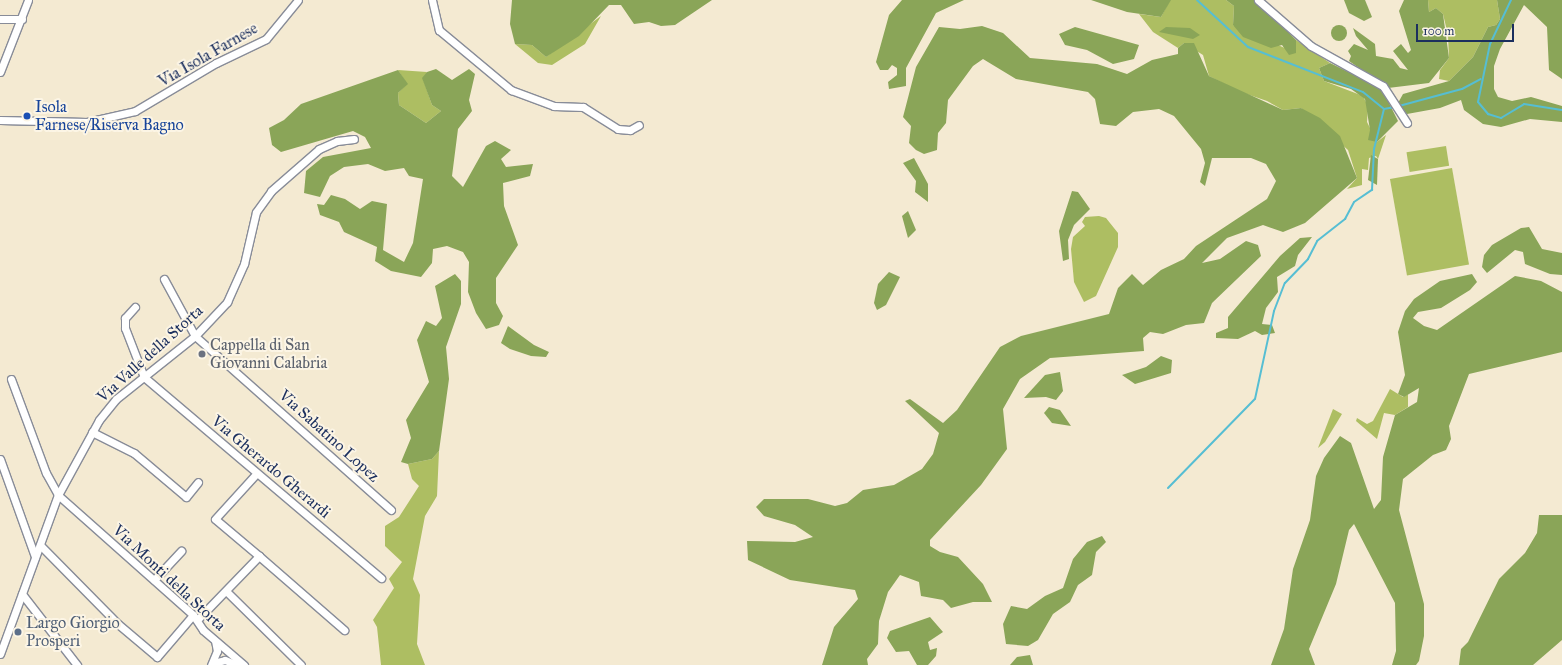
<!DOCTYPE html>
<style>
body{margin:0}
#map{position:relative;width:1562px;height:665px;overflow:hidden;background:#f4ead2;font-family:"IM FELL Great Primer",serif}
div>[style]{position:absolute}
.green>*{inset:0;background:#adbe62;transform-origin:0 0}
.forest>*{inset:0;background:#8aa558}
.round{border-radius:50%}
.stream>*{height:2px;margin:-1px;padding:0 1px;transform-origin:1px;border-radius:1px;background:#56bed3}
.roads{filter:drop-shadow(1px 0 #888c98) drop-shadow(-1px 0 #888c98) drop-shadow(0 1px #888c98) drop-shadow(0 -1px #888c98)}
.minor>*{height:7px;margin:-3.5px;padding:0 3.5px;transform-origin:3.5px;border-radius:3.5px;background:#fff}
.dots>*{width:11px;height:11px;translate:-50% -50%;box-sizing:border-box;border:2px solid #fcf5e5;border-radius:50%}
span{translate:-50% -50%;white-space:nowrap;text-align:center;line-height:1.15;-webkit-text-stroke:4px #fcf5e5;paint-order:stroke}
.street-label{font-size:16px;color:#1b2f5e}
.transit-label{font-size:16px;color:#164399}
.left{translate:0 -50%;text-align:left}
.worship-label{font-size:16px;color:#5b616d}
.service-label{font-size:16px;color:#4e5e75}
.scale{position:absolute;left:1416px;top:24px;width:98px;height:18px;box-sizing:border-box;border:2px solid #1b2f5e;border-top:0;padding-left:5px;font-size:12px;line-height:14px;white-space:nowrap;color:#1b2f5e;-webkit-text-stroke:3px #fcf5e5;paint-order:stroke}
</style>
<div id="map">
<div class="green">
<i style="clip-path:polygon(1170px 0,1226px 0,1234px 6px,1233px 25px,1296px 53px,1296px 40px,1330px 63px,1319px 68px,1324px 81px,1363px 96px,1368px 106px,1367px 122px,1377px 142px,1386px 135px,1378px 159px,1376px 156px,1369px 158px,1368px 170px,1362px 169px,1362px 185px,1347px 189px,1357px 178px,1348px 150px,1301px 108px,1283px 110px,1267px 101px,1238px 91px,1209px 76px,1203px 55px,1184px 43px,1178px 48px,1153px 32px,1139px 14px,1161px 17px)"></i>
<i style="clip-path:polygon(1497px 0,1500px 19px,1496px 25px,1488px 27px,1473px 57px,1449px 81px,1439px 79px,1440px 70px,1449px 58px,1448px 35px,1443px 14px,1436px 8px,1429px 12px,1428px 0)"></i>
<i style="clip-path:polygon(601px 16px,585px 44px,552px 65px,538px 63px,515px 44px,532px 45px,546px 57px)"></i>
<i style="clip-path:polygon(398px 70px,427px 72px,423px 79px,432px 105px,441px 111px,426px 123px,399px 105px,398px 93px,407px 84px)"></i>
<i style="left:1446px;top:146px;width:20px;height:40px;rotate:81deg"></i>
<i style="left:1452px;top:168px;width:98px;height:63px;rotate:80deg"></i>
<i style="clip-path:polygon(1099px 216px,1106px 218px,1118px 233px,1118px 247px,1096px 296px,1084px 302px,1074px 282px,1071px 249px,1073px 237px,1085px 226px,1082px 222px,1085px 217px)"></i>
<i style="clip-path:polygon(1390px 389px,1403px 397px,1408px 394px,1408px 407px,1395px 415px,1384px 413px,1377px 439px,1356px 421px,1357px 418px,1367px 424px,1373px 421px)"></i>
<i style="clip-path:polygon(1333px 409px,1342px 414px,1325px 442px,1318px 448px)"></i>
<i style="clip-path:polygon(439px 451px,437px 496px,425px 516px,413px 579px,420px 595px,417px 644px,425px 665px,381px 665px,377px 627px,373px 620px,394px 588px,389px 579px,402px 562px,385px 546px,385px 526px,399px 517px,419px 486px,412px 479px,408px 464px,432px 459px)"></i>
</div>
<div class="forest">
<i style="clip-path:polygon(512px 0,712px 0,675px 25px,661px 26px,649px 22px,634px 24px,621px 5px,609px 5px,579px 36px,546px 57px,532px 45px,515px 44px,510px 24px)"></i>
<i style="clip-path:polygon(902px 0,964px 0,936px 13px,906px 68px,906px 86px,889px 89px,888px 82px,897px 75px,897px 68px,892px 65px,888px 70px,880px 70px,876px 62px,889px 15px)"></i>
<i style="clip-path:polygon(1091px 0,1171px 0,1161px 17px,1127px 12px)"></i>
<i style="clip-path:polygon(1226px 0,1256px 0,1296px 40px,1296px 53px,1289px 55px,1282px 45px,1271px 48px,1243px 37px,1233px 25px,1234px 6px)"></i>
<i style="clip-path:polygon(1344px 0,1365px 0,1372px 17px,1364px 21px,1349px 13px)"></i>
<i style="clip-path:polygon(1404px 0,1428px 0,1429px 12px,1436px 8px,1443px 14px,1449px 58px,1429px 83px,1388px 88px,1349px 61px,1351px 56px,1348px 51px,1354px 44px,1368px 50px,1356px 36px,1353px 28px,1375px 44px,1376px 56px,1393px 59px,1400px 68px,1408px 70px,1393px 51px,1401px 44px,1408px 53px,1411px 50px,1399px 11px)"></i>
<i style="clip-path:polygon(1497px 0,1562px 0,1562px 79px,1549px 70px,1547px 27px,1524px 5px,1500px 49px,1494px 66px,1494px 89px,1498px 97px,1512px 101px,1531px 97px,1562px 106px,1562px 122px,1530px 119px,1501px 127px,1483px 124px,1464px 110px,1461px 100px,1440px 108px,1407px 114px,1403px 112px,1398px 103px,1403px 94px,1449px 81px,1473px 57px,1488px 27px,1496px 25px,1500px 19px)"></i>
<i class="round" style="left:1331px;top:25px;width:16px;height:16px"></i>
<i style="clip-path:polygon(982px 26px,1003px 33px,1030px 58px,1097px 64px,1127px 74px,1152px 60px,1178px 54px,1178px 48px,1184px 43px,1194px 43px,1209px 76px,1283px 110px,1301px 108px,1320px 118px,1340px 136px,1357px 178px,1305px 223px,1283px 232px,1263px 225px,1227px 238px,1202px 263px,1220px 259px,1246px 241px,1258px 245px,1261px 256px,1212px 303px,1204px 323px,1186px 325px,1163px 334px,1150px 332px,1143px 338px,1144px 351px,1050px 358px,1020px 379px,1003px 409px,1007px 449px,981px 485px,930px 540px,930px 546px,940px 552px,958px 557px,983px 584px,992px 602px,973px 602px,951px 608px,943px 600px,921px 596px,919px 582px,900px 575px,888px 592px,879px 621px,878px 644px,867px 659px,868px 665px,822px 665px,834px 627px,858px 599px,855px 590px,790px 580px,748px 560px,747px 541px,795px 542px,813px 537px,795px 525px,764px 516px,756px 507px,764px 499px,808px 499px,835px 506px,847px 503px,863px 490px,894px 485px,922px 469px,933px 454px,939px 433px,905px 401px,910px 399px,943px 423px,957px 410px,1000px 347px,1021px 336px,1109px 314px,1118px 288px,1132px 274px,1143px 285px,1161px 270px,1184px 259px,1196px 246px,1267px 199px,1276px 181px,1266px 164px,1251px 158px,1212px 158px,1205px 186px,1200px 182px,1205px 163px,1201px 149px,1174px 116px,1159px 109px,1133px 112px,1116px 126px,1100px 124px,1095px 99px,1088px 92px,1016px 79px,983px 59px,973px 66px,948px 100px,946px 123px,938px 133px,937px 150px,924px 154px,916px 150px,909px 143px,911px 126px,903px 117px,916px 67px,939px 27px,960px 29px)"></i>
<i style="clip-path:polygon(1075px 27px,1139px 45px,1134px 59px,1113px 64px,1087px 50px,1065px 45px,1059px 34px)"></i>
<i style="clip-path:polygon(1166px 27px,1190px 28px,1200px 35px,1193px 39px,1159px 32px)"></i>
<i style="clip-path:polygon(1330px 63px,1379px 87px,1388px 101px,1398px 121px,1377px 142px,1368px 140px,1370px 130px,1365px 99px,1351px 89px,1324px 81px,1319px 68px)"></i>
<i style="clip-path:polygon(436px 69px,452px 80px,469px 69px,475px 74px,469px 100px,472px 111px,458px 129px,452px 176px,463px 187px,486px 146px,495px 141px,511px 150px,501px 159px,506px 167px,533px 164px,530px 176px,503px 183px,504px 206px,518px 245px,496px 278px,496px 303px,503px 316px,499px 325px,486px 329px,476px 313px,468px 292px,469px 262px,463px 252px,447px 246px,433px 249px,432px 263px,421px 277px,391px 271px,375px 261px,377px 247px,344px 232px,339px 222px,320px 215px,317px 204px,324px 205px,331px 195px,345px 199px,360px 209px,372px 201px,387px 204px,383px 250px,404px 262px,413px 243px,423px 179px,409px 176px,404px 168px,385px 171px,368px 164px,344px 167px,330px 176px,320px 197px,304px 193px,306px 171px,323px 157px,371px 148px,365px 137px,353px 131px,281px 152px,272px 145px,269px 128px,284px 120px,301px 104px,398px 70px,408px 84px,398px 93px,399px 105px,426px 123px,441px 111px,432px 105px,422px 78px,427px 72px)"></i>
<i style="clip-path:polygon(1371px 155px,1378px 159px,1377px 185px,1368px 180px)"></i>
<i style="clip-path:polygon(914px 158px,928px 184px,928px 202px,915px 192px,916px 181px,903px 163px)"></i>
<i style="clip-path:polygon(1072px 191px,1078px 192px,1090px 209px,1074px 225px,1068px 240px,1069px 259px,1063px 261px,1059px 231px)"></i>
<i style="clip-path:polygon(908px 211px,916px 230px,908px 238px,902px 216px)"></i>
<i style="clip-path:polygon(1529px 227px,1542px 249px,1562px 253px,1562px 275px,1550px 274px,1525px 264px,1523px 252px,1515px 250px,1487px 273px,1482px 267px,1484px 255px,1492px 245px,1521px 228px)"></i>
<i style="clip-path:polygon(1312px 237px,1298px 255px,1295px 266px,1277px 277px,1278px 292px,1266px 308px,1262px 324px,1272px 325px,1275px 333px,1262px 335px,1255px 331px,1238px 339px,1216px 338px,1216px 333px,1228px 328px,1228px 317px,1280px 256px,1300px 238px)"></i>
<i style="clip-path:polygon(889px 272px,900px 277px,886px 305px,877px 310px,874px 303px,878px 284px)"></i>
<i style="clip-path:polygon(455px 274px,461px 281px,461px 304px,446px 347px,449px 379px,439px 451px,432px 459px,408px 464px,401px 462px,411px 438px,406px 420px,429px 382px,417px 340px,426px 321px,436px 326px,442px 318px,435px 286px)"></i>
<i style="clip-path:polygon(1472px 274px,1477px 282px,1470px 290px,1441px 308px,1418px 312px,1413px 318px,1424px 326px,1437px 330px,1515px 276px,1541px 281px,1562px 292px,1562px 352px,1469px 374px,1449px 426px,1451px 439px,1446px 450px,1433px 455px,1403px 479px,1399px 510px,1424px 604px,1424px 636px,1419px 661px,1416px 665px,1392px 665px,1396px 651px,1395px 603px,1354px 524px,1349px 530px,1336px 584px,1309px 649px,1315px 665px,1271px 665px,1284px 629px,1293px 569px,1310px 520px,1316px 476px,1324px 458px,1340px 436px,1351px 443px,1374px 509px,1381px 500px,1383px 457px,1395px 415px,1417px 402px,1419px 388px,1404px 397px,1398px 394px,1405px 375px,1398px 332px,1405px 311px,1414px 299px,1440px 281px)"></i>
<i style="clip-path:polygon(508px 326px,534px 345px,549px 352px,546px 357px,531px 356px,510px 349px,501px 343px)"></i>
<i style="clip-path:polygon(1161px 356px,1172px 360px,1171px 373px,1135px 384px,1122px 375px,1146px 367px)"></i>
<i style="clip-path:polygon(1060px 372px,1063px 391px,1056px 400px,1046px 397px,1024px 398px,1045px 375px)"></i>
<i style="clip-path:polygon(1049px 407px,1060px 410px,1071px 426px,1052px 423px,1044px 413px)"></i>
<i style="clip-path:polygon(1539px 515px,1562px 515px,1562px 640px,1533px 665px,1459px 665px,1461px 649px,1468px 642px,1499px 579px,1525px 553px,1537px 533px)"></i>
<i style="clip-path:polygon(1102px 536px,1106px 542px,1096px 552px,1092px 575px,1078px 585px,1070px 602px,1053px 614px,1038px 640px,1028px 646px,1006px 644px,1003px 624px,1011px 606px,1027px 609px,1045px 596px,1063px 588px,1073px 559px,1087px 542px)"></i>
<i style="clip-path:polygon(930px 617px,943px 632px,928px 642px,930px 650px,937px 648px,936px 656px,928px 665px,917px 665px,909px 651px,896px 652px,887px 638px,890px 631px)"></i>
<i style="clip-path:polygon(1030px 655px,1033px 665px,1010px 665px,1017px 657px)"></i>
</div>
<div class="stream">
<i style="left:1197px;top:0;width:69px;rotate:42.7deg"></i>
<i style="left:1248px;top:47px;width:123px;rotate:21.4deg"></i>
<i style="left:1363px;top:92px;width:27px;rotate:39deg"></i>
<i style="left:1384px;top:109px;width:11px;rotate:-10deg"></i>
<i style="left:1511px;top:0;width:49px;rotate:115.5deg"></i>
<i style="left:1490px;top:44px;width:59px;rotate:101.7deg"></i>
<i style="left:1478px;top:102px;width:16px;rotate:50deg"></i>
<i style="left:1488px;top:114px;width:14px;rotate:17deg"></i>
<i style="left:1501px;top:118px;width:27px;rotate:-31deg"></i>
<i style="left:1524px;top:104px;width:38px;rotate:9deg"></i>
<i style="left:1399px;top:106px;width:65px;rotate:-15.1deg"></i>
<i style="left:1462px;top:89px;width:21px;rotate:-28deg"></i>
<i style="left:1168px;top:488px;width:124px;rotate:-45.7deg"></i>
<i style="left:1255px;top:399px;width:90px;rotate:-77.8deg"></i>
<i style="left:1274px;top:311px;width:30px;rotate:-69deg"></i>
<i style="left:1285px;top:283px;width:33px;rotate:-46deg"></i>
<i style="left:1308px;top:259px;width:20px;rotate:-63deg"></i>
<i style="left:1317px;top:241px;width:36px;rotate:-38deg"></i>
<i style="left:1345px;top:219px;width:19px;rotate:-62deg"></i>
<i style="left:1354px;top:202px;width:22px;rotate:-34deg"></i>
<i style="left:1372px;top:190px;width:41px;rotate:-87.2deg"></i>
<i style="left:1374px;top:149px;width:41px;rotate:-76deg"></i>
</div>
<div class="roads">
<div class="minor">
<i style="left:432px;top:0;width:31px;rotate:77deg"></i>
<i style="left:439px;top:30px;width:94px;rotate:39.8deg"></i>
<i style="left:511px;top:90px;width:46px;rotate:20.4deg"></i>
<i style="left:554px;top:106px;width:29px;rotate:2deg"></i>
<i style="left:583px;top:107px;width:41px;rotate:32.2deg"></i>
<i style="left:618px;top:129px;width:12px;rotate:5deg"></i>
<i style="left:630px;top:130px;width:10px;rotate:-29deg"></i>
<i style="left:1258px;top:0;width:70px;rotate:41deg"></i>
<i style="left:1311px;top:46px;width:82px;rotate:29.1deg"></i>
<i style="left:1383px;top:86px;width:44px;rotate:57deg"></i>
<i style="left:0;top:19px;width:22px"></i>
<i style="left:0;top:72px;width:77px;rotate:-68.7deg"></i>
<i style="left:0;top:120px;width:87px;rotate:1.3deg"></i>
<i style="left:87px;top:122px;width:49px;rotate:-12.9deg"></i>
<i style="left:135px;top:111px;width:94px;rotate:-30.7deg"></i>
<i style="left:216px;top:63px;width:55px;rotate:-25.6deg"></i>
<i style="left:266px;top:39px;width:50px;rotate:-50.6deg"></i>
<i style="left:164px;top:279px;width:65px;rotate:61.5deg"></i>
<i style="left:195px;top:336px;width:262px;rotate:41.6deg"></i>
<i style="left:135px;top:307px;width:15px;rotate:132deg"></i>
<i style="left:125px;top:318px;width:10px;rotate:90deg"></i>
<i style="left:125px;top:328px;width:53px;rotate:68.8deg"></i>
<i style="left:144px;top:377px;width:311px;rotate:40.3deg"></i>
<i style="left:11px;top:379px;width:100px;rotate:69.6deg"></i>
<i style="left:46px;top:473px;width:25px;rotate:61deg"></i>
<i style="left:58px;top:495px;width:181px;rotate:41.6deg"></i>
<i style="left:193px;top:615px;width:18px;rotate:56deg"></i>
<i style="left:203px;top:630px;width:54px;rotate:40.5deg"></i>
<i style="left:92px;top:432px;width:47px;rotate:26.6deg"></i>
<i style="left:134px;top:453px;width:68px;rotate:40.2deg"></i>
<i style="left:186px;top:497px;width:19px;rotate:-51deg"></i>
<i style="left:0;top:459px;width:104px;rotate:70.3deg"></i>
<i style="left:40px;top:545px;width:111px;rotate:45.4deg"></i>
<i style="left:118px;top:624px;width:51px;rotate:40.2deg"></i>
<i style="left:157px;top:657px;width:55px;rotate:-49.4deg"></i>
<i style="left:259px;top:556px;width:113px;rotate:41deg"></i>
<i style="left:154px;top:580px;width:40px;rotate:-47deg"></i>
<i style="left:226px;top:591px;width:105px;rotate:44.6deg"></i>
<i style="left:22px;top:594px;width:90px;rotate:52.2deg"></i>
<i style="left:198px;top:619px;width:88px;rotate:-45.9deg"></i>
<i style="left:259px;top:556px;width:57px;rotate:-139.9deg"></i>
<i style="left:215px;top:519px;width:62px;rotate:-47.6deg"></i>
<i style="left:0;top:654px;width:169px;rotate:-70deg"></i>
<i style="left:58px;top:495px;width:85px;rotate:-61.3deg"></i>
<i style="left:99px;top:420px;width:27px;rotate:-51deg"></i>
<i style="left:116px;top:399px;width:101px;rotate:-38.6deg"></i>
<i style="left:195px;top:336px;width:47px;rotate:-46.7deg"></i>
<i style="left:227px;top:302px;width:42px;rotate:-65.9deg"></i>
<i style="left:244px;top:264px;width:53px;rotate:-77deg"></i>
<i style="left:256px;top:212px;width:26px;rotate:-54deg"></i>
<i style="left:271px;top:191px;width:64px;rotate:-41.2deg"></i>
<i style="left:319px;top:149px;width:20px;rotate:-24deg"></i>
<i style="left:337px;top:141px;width:17px;rotate:-7deg"></i>
<i style="left:213px;top:663px;width:12px;rotate:-14deg"></i>
<i style="left:225px;top:660px;width:13px;rotate:23deg"></i>
<i style="left:211px;top:665px;width:15px;rotate:-67deg"></i>
<i style="left:217px;top:651px;width:10px;rotate:-101deg"></i>
</div>
</div>
<div class="dots">
<i style="left:27px;top:116px;background:#1a4fb4"></i>
<i style="left:202px;top:354px;background:#6b7280"></i>
<i style="left:18px;top:632px;background:#5c6f8a"></i>
</div>
<div class="street-label">
<span style="left:208px;top:55px;rotate:-30deg">Via Isola Farnese</span>
<span style="left:150px;top:354px;rotate:-42deg">Via Valle della Storta</span>
<span style="left:329px;top:436px;rotate:42deg">Via Sabatino Lopez</span>
<span style="left:271px;top:467px;rotate:40deg">Via Gherardo Gherardi</span>
<span style="left:169px;top:578px;rotate:43deg">Via Monti della Storta</span>
</div>
<div class="transit-label">
<span class="left" style="left:35px;top:116px">Isola<br>Farnese/Riserva Bagno</span>
</div>
<div class="worship-label">
<span class="left" style="left:210px;top:354px">Cappella di San<br>Giovanni Calabria</span>
</div>
<div class="service-label">
<span class="left" style="left:26px;top:632px">Largo Giorgio<br>Prosperi</span>
</div>
<div class="scale">100 m</div>
</div>
